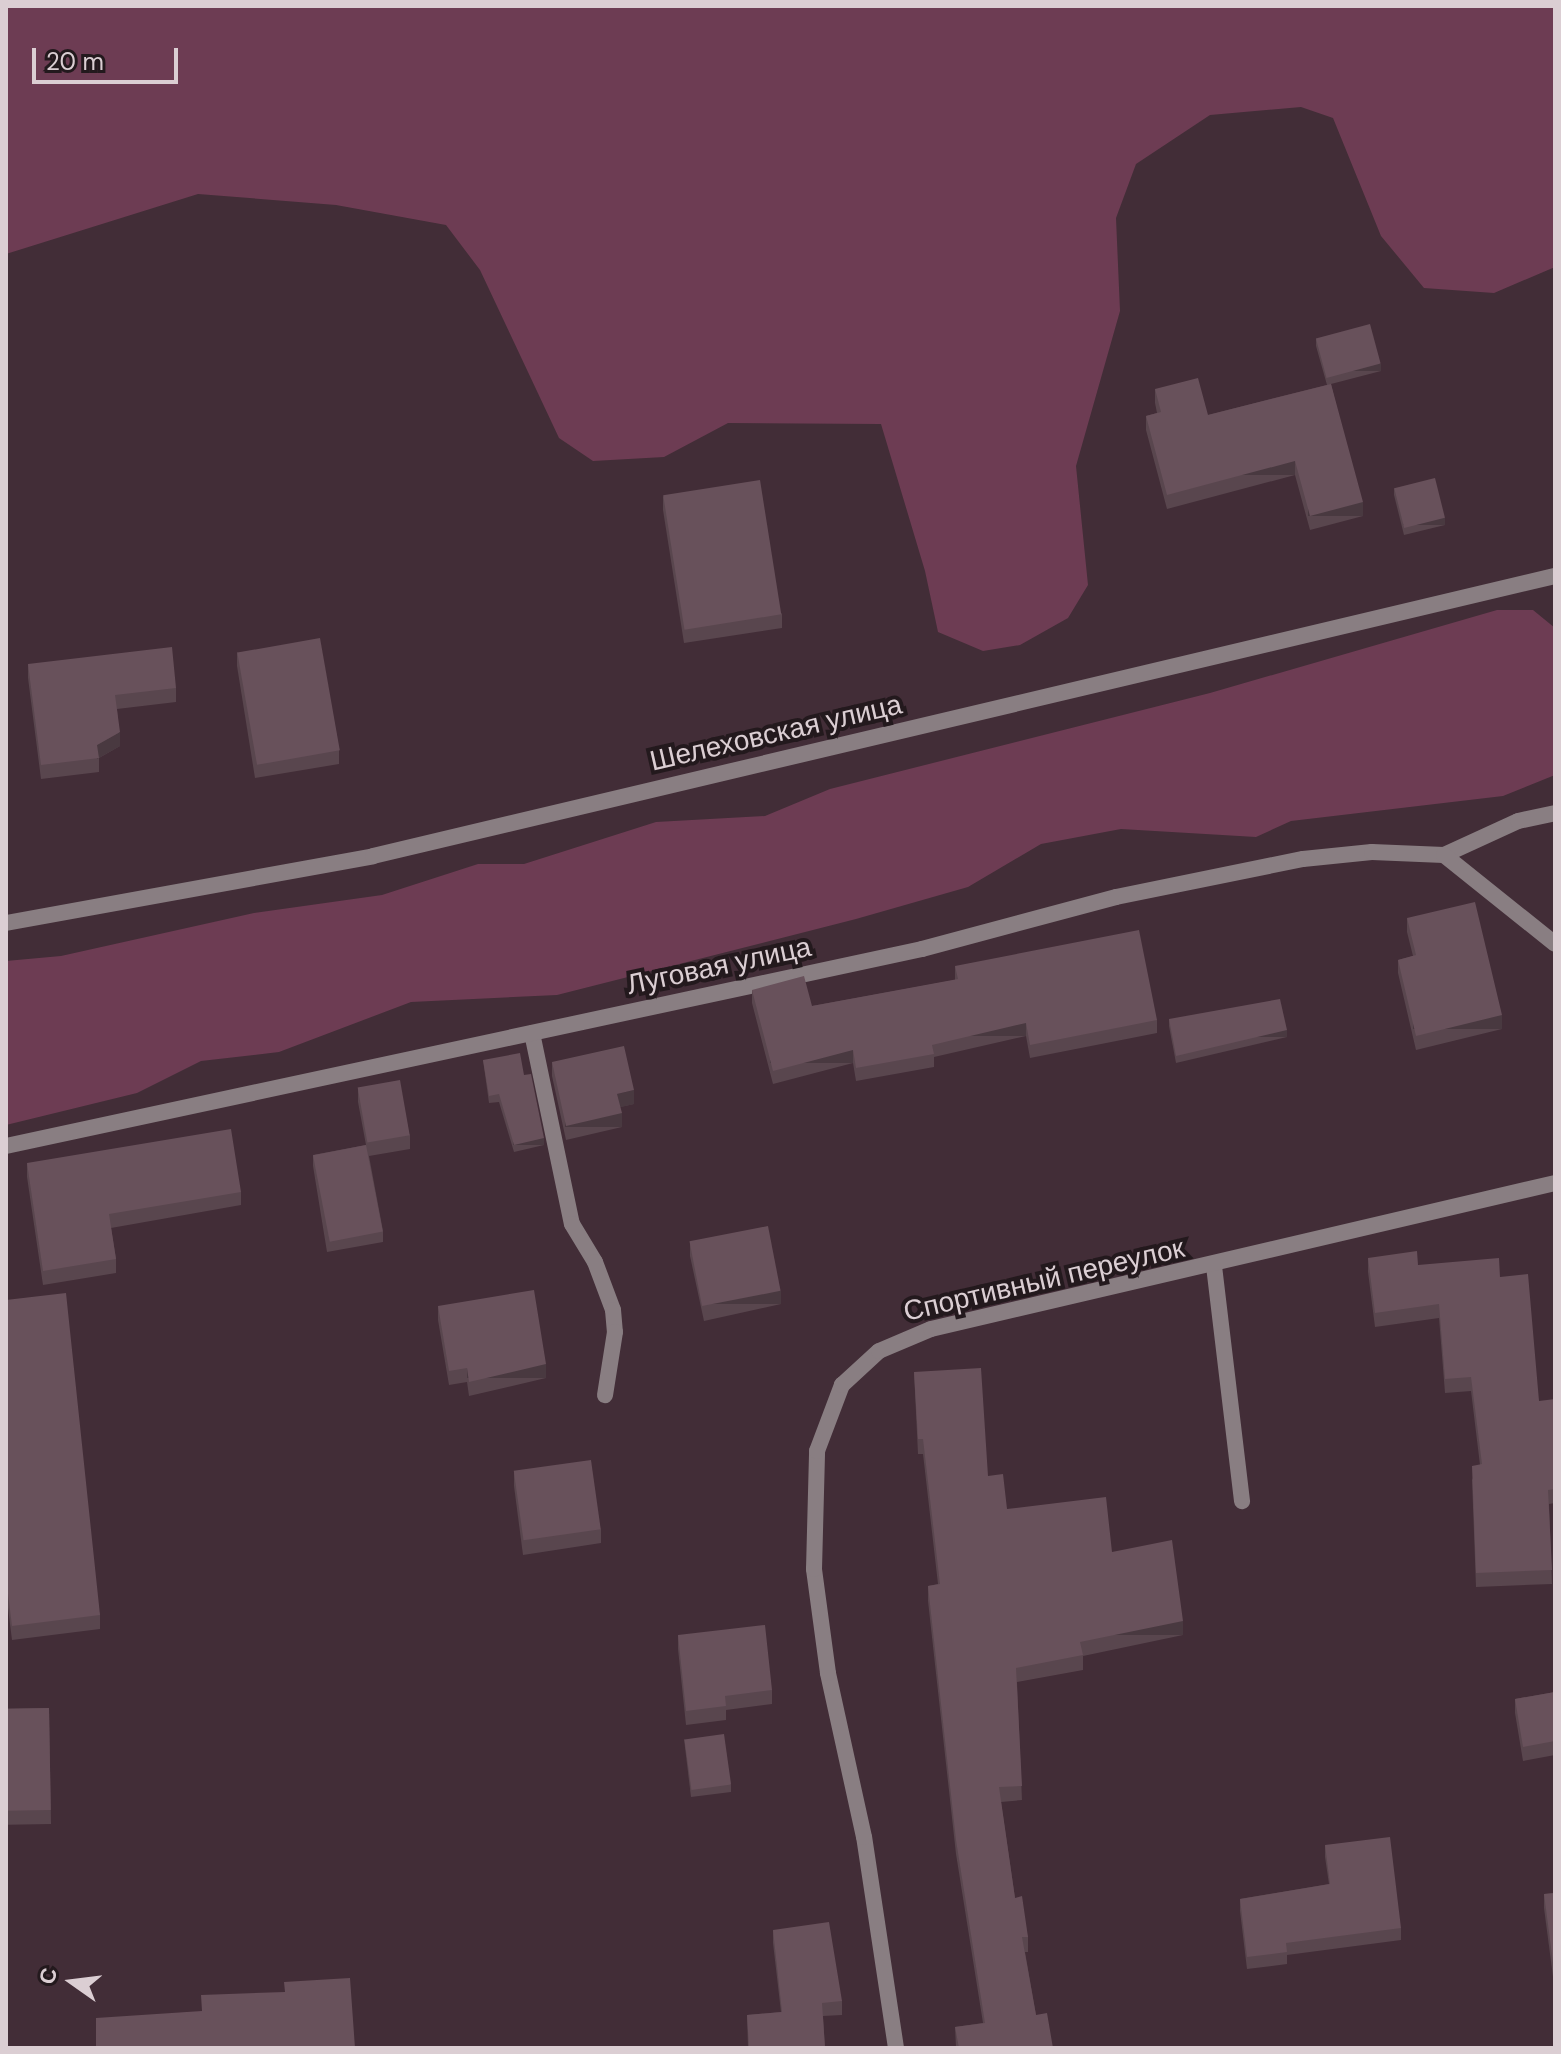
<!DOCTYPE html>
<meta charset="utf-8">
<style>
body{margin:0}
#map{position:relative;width:1561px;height:2054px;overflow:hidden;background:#422d37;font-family:"DM Sans",sans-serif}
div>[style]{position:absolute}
.green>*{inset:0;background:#6d3c53}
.lane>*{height:16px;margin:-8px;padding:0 8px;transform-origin:8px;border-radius:8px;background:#897e82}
.street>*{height:16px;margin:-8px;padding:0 8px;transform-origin:8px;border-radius:8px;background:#897e82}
.wall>*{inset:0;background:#59464e;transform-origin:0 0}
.shaded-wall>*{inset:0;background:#493940;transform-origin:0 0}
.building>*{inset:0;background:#68515b;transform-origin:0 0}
span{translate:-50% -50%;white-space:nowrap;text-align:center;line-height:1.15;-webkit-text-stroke:8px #23191d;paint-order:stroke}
.street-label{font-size:28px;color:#dbced3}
.frame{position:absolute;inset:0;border:8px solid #dbced3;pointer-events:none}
.north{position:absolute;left:32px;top:1942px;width:80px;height:80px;-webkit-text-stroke:6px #23191d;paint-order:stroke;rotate:284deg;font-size:22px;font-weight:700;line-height:32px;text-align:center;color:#dbced3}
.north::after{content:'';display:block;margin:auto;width:28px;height:36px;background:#dbced3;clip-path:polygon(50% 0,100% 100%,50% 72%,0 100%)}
.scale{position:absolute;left:32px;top:48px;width:146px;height:36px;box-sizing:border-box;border:4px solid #dbced3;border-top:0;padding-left:10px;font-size:24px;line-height:28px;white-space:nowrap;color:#dbced3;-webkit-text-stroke:6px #23191d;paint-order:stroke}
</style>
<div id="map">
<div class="green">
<i style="clip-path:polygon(6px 6px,1555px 6px,1555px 267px,1494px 293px,1424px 288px,1381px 236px,1333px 118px,1301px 107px,1210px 115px,1136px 164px,1116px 218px,1120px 311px,1076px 466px,1088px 585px,1068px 618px,1020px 645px,983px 651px,938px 632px,925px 571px,881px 424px,728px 423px,664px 457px,593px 461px,559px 438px,480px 270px,446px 225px,336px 205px,198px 194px,6px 254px)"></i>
<i style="clip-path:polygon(1497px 610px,1533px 610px,1555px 628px,1555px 775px,1503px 796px,1291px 821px,1256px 837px,1121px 829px,1041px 844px,968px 887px,856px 919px,557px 995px,411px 1002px,279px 1052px,201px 1061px,137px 1093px,6px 1125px,6px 961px,61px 956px,254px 913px,382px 895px,478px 864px,524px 864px,656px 822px,765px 816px,830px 789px,1210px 693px)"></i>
</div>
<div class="lane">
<i style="left:1444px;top:855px;width:81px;rotate:-24.7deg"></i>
<i style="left:1518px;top:821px;width:38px;rotate:-12deg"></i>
<i style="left:532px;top:1033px;width:195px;rotate:78.2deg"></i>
<i style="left:572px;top:1224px;width:44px;rotate:58.8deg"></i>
<i style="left:595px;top:1262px;width:51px;rotate:69.4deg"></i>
<i style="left:613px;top:1310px;width:22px;rotate:85deg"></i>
<i style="left:615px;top:1332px;width:64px;rotate:99deg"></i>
<i style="left:1214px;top:1266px;width:237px;rotate:83.2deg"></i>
</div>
<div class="street">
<i style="left:6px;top:923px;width:373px;rotate:-10.3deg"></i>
<i style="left:373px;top:856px;width:1215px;rotate:-13.33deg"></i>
<i style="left:6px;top:1146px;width:937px;rotate:-12.14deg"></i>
<i style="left:922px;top:949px;width:201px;rotate:-15deg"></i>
<i style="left:1116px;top:897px;width:191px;rotate:-11.5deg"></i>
<i style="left:1303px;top:859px;width:69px;rotate:-5.8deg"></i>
<i style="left:1372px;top:852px;width:72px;rotate:2.4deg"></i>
<i style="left:1444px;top:855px;width:142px;rotate:38.7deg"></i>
<i style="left:896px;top:2048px;width:213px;rotate:-98.6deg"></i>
<i style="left:864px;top:1837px;width:168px;rotate:-102.4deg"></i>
<i style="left:828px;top:1673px;width:105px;rotate:-97.7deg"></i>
<i style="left:814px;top:1569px;width:118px;rotate:-88.5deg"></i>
<i style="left:817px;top:1451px;width:71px;rotate:-69.3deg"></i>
<i style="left:842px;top:1385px;width:50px;rotate:-42.6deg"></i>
<i style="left:879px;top:1351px;width:56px;rotate:-22.9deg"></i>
<i style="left:931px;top:1329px;width:641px;rotate:-13.17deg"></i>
</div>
<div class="wall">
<i style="clip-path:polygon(1316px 339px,1381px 371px,1331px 384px,1363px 516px,1310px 530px,1295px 475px,1167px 509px,1146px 430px,1146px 416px,1157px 413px,1155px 403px,1155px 389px,1208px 415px,1327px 385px,1316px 346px)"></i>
<i style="clip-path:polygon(1394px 488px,1445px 525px,1404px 535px,1394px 495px)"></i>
<i style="clip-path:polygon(663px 496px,782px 614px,782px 628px,684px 643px,663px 510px)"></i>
<i style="clip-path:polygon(237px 652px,339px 750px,339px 764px,255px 778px,237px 666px)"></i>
<i style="clip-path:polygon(28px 664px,176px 688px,176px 702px,117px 709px,120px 746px,99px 758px,99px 772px,41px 779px,28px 678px)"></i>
<i style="clip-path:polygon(1407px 918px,1502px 1029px,1416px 1050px,1398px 973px,1398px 960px,1413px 956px,1407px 932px)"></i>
<i style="clip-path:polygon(955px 966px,1157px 1020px,1157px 1033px,1030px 1058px,1026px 1036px,934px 1057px,934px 1067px,856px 1081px,853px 1063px,773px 1084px,752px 1003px,752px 990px,812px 1006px,955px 980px)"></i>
<i style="clip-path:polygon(1169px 1019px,1287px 1037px,1176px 1063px,1169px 1026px)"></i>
<i style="clip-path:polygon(483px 1060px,524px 1075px,544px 1145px,514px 1152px,499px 1102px,489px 1103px)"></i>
<i style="clip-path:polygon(552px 1062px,634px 1104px,620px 1107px,622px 1127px,566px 1140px,552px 1076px)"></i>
<i style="clip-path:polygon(358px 1088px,410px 1135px,410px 1149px,369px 1156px,383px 1231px,383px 1242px,327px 1252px,313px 1166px,313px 1155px,366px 1145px,358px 1102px)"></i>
<i style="clip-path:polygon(27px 1163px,241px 1192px,241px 1205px,111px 1228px,116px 1259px,116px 1273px,43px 1285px,27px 1177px)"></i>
<i style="clip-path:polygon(690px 1242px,781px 1304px,704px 1321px,690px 1256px)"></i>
<i style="clip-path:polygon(1368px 1258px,1500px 1277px,1539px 1401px,1555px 1403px,1555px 1503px,1549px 1504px,1552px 1584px,1476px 1587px,1472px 1480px,1480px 1465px,1471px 1391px,1445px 1393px,1439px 1318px,1375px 1327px,1368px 1272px)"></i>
<i style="clip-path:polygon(6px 1300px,100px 1615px,100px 1629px,12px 1640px,6px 1592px)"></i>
<i style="clip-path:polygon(438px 1306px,546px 1378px,469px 1396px,467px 1382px,449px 1385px,438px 1320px)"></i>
<i style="clip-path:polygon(914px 1372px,988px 1476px,1007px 1509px,1112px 1552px,1183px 1635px,1083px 1656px,1083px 1670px,1017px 1682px,1022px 1800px,1001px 1802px,1015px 1898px,1028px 1937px,1028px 1952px,1025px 1952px,1036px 2015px,1053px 2048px,956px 2048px,955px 2027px,983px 2023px,956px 1854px,928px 1601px,928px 1586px,938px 1584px,923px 1454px,918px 1454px)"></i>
<i style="clip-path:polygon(514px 1472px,601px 1529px,601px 1543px,523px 1555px,514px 1486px)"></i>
<i style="clip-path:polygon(678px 1635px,772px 1690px,772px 1704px,726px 1710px,726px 1720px,686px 1725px,678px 1649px)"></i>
<i style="clip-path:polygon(1555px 1692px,1555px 1755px,1523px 1761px,1515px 1713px,1515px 1699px)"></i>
<i style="left:49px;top:1708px;width:116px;height:43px;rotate:89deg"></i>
<i style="clip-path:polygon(684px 1739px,731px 1785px,731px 1792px,691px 1797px)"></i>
<i style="clip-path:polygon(1325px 1845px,1401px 1928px,1401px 1940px,1287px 1955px,1287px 1964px,1247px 1969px,1240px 1911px,1240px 1899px,1329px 1884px,1325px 1857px)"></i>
<i style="clip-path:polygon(1555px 1893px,1555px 1992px,1544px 1908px,1544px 1894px)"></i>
<i style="clip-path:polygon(773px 1930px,842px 2001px,842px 2015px,823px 2016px,825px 2048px,748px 2048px,747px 2015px,781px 2012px,773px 1943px)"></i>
</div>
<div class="shaded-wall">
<i style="left:1381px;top:364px;width:7px;height:56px;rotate:90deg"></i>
<i style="left:1295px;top:461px;width:14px;height:132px;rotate:90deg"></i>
<i style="left:1363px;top:502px;width:14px;height:55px;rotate:90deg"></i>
<i style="left:1445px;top:518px;width:7px;height:42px;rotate:90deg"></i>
<i style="clip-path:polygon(120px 732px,120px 746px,97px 759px,97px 745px)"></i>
<i style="left:1502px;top:1015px;width:14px;height:89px;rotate:90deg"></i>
<i style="left:1026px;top:1023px;width:13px;height:97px;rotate:90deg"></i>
<i style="left:1287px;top:1030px;width:7px;height:114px;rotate:90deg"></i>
<i style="left:853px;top:1050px;width:13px;height:83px;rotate:90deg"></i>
<i style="clip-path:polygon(634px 1090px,634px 1104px,617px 1108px,617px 1094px)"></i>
<i style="left:622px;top:1113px;width:14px;height:57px;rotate:90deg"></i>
<i style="left:544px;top:1138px;width:7px;height:31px;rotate:90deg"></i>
<i style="left:781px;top:1291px;width:13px;height:79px;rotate:90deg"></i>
<i style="left:546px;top:1364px;width:14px;height:79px;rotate:90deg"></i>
<i style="left:1183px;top:1621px;width:14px;height:105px;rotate:90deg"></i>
</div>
<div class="building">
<i style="left:1370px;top:324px;width:41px;height:56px;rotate:75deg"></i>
<i style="clip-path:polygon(1198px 378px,1208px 415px,1331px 384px,1363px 502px,1310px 516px,1295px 461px,1167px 495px,1146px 416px,1161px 412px,1155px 389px)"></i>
<i style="left:1435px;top:478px;width:41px;height:42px;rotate:76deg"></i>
<i style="left:760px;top:480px;width:136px;height:98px;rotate:81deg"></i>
<i style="left:320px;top:638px;width:114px;height:84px;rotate:80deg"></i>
<i style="clip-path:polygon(172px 647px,176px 688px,115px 695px,120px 732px,97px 745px,99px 758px,41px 765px,28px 664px)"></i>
<i style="clip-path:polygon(1475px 902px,1502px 1015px,1416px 1036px,1398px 960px,1416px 955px,1407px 918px)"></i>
<i style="clip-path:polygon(1139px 930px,1157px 1020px,1030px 1045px,1026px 1023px,932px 1045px,934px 1054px,856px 1068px,853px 1050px,773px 1071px,752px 990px,804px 976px,812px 1006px,958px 979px,955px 966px)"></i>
<i style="clip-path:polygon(1280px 999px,1287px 1030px,1176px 1056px,1169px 1019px)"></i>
<i style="clip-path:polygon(624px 1046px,634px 1090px,617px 1094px,622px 1113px,566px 1126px,552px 1062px)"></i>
<i style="clip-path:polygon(520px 1053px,524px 1075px,531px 1074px,544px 1138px,514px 1145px,499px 1094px,489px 1096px,483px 1060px)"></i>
<i style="left:400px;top:1080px;width:56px;height:43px;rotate:80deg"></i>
<i style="clip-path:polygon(231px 1129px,241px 1192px,109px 1214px,116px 1259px,43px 1271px,27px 1163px)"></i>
<i style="left:366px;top:1145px;width:88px;height:54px;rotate:79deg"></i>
<i style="left:768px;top:1226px;width:66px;height:80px;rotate:79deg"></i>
<i style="clip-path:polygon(1417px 1251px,1418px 1265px,1499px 1258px,1500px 1277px,1528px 1274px,1539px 1401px,1555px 1399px,1555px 1450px,1554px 1451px,1555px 1489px,1548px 1490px,1552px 1570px,1476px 1573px,1472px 1466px,1482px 1464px,1471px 1377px,1445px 1379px,1439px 1304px,1375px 1313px,1368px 1258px)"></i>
<i style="clip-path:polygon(534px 1290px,546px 1364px,469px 1382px,467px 1368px,449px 1371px,438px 1306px)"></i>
<i style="clip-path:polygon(66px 1293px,100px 1615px,12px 1626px,6px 1578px,6px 1544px,7px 1544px,6px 1534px,6px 1300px)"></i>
<i style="clip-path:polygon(981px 1368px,988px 1476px,1003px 1474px,1007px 1509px,1106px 1497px,1112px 1552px,1172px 1540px,1183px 1621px,1080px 1642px,1083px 1655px,1016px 1668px,1022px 1786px,999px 1787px,1015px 1898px,1022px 1896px,1028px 1937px,1022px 1937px,1036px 2015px,1047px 2013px,1053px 2048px,959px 2048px,955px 2027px,985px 2023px,956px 1840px,928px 1586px,940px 1584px,923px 1439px,918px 1439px,914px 1372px)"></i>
<i style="left:591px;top:1460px;width:70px;height:78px;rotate:82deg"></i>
<i style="clip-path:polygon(765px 1625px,772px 1690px,725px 1696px,726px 1706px,686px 1711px,678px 1635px)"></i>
<i style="clip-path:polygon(1555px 1692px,1555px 1741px,1523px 1747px,1515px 1699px)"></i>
<i style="left:49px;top:1708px;width:102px;height:43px;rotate:89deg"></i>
<i style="left:724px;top:1734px;width:51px;height:40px;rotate:82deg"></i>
<i style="clip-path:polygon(1390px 1837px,1401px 1928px,1286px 1943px,1287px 1952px,1247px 1957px,1240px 1899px,1330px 1884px,1325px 1845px)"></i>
<i style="clip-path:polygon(1555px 1893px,1555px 1978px,1544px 1894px)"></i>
<i style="clip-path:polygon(829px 1922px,842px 2001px,822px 2003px,825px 2048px,749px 2048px,747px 2015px,782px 2012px,773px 1930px)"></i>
<i style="clip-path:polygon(350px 1978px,355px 2048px,96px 2048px,96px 2018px,202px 2011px,201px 1995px,285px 1992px,284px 1982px)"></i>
</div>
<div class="street-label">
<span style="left:776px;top:733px;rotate:-13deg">Шелеховская улица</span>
<span style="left:719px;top:966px;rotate:-12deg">Луговая улица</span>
<span style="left:1044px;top:1280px;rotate:-13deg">Спортивный переулок</span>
</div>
<div class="frame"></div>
<div class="north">С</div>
<div class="scale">20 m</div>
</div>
